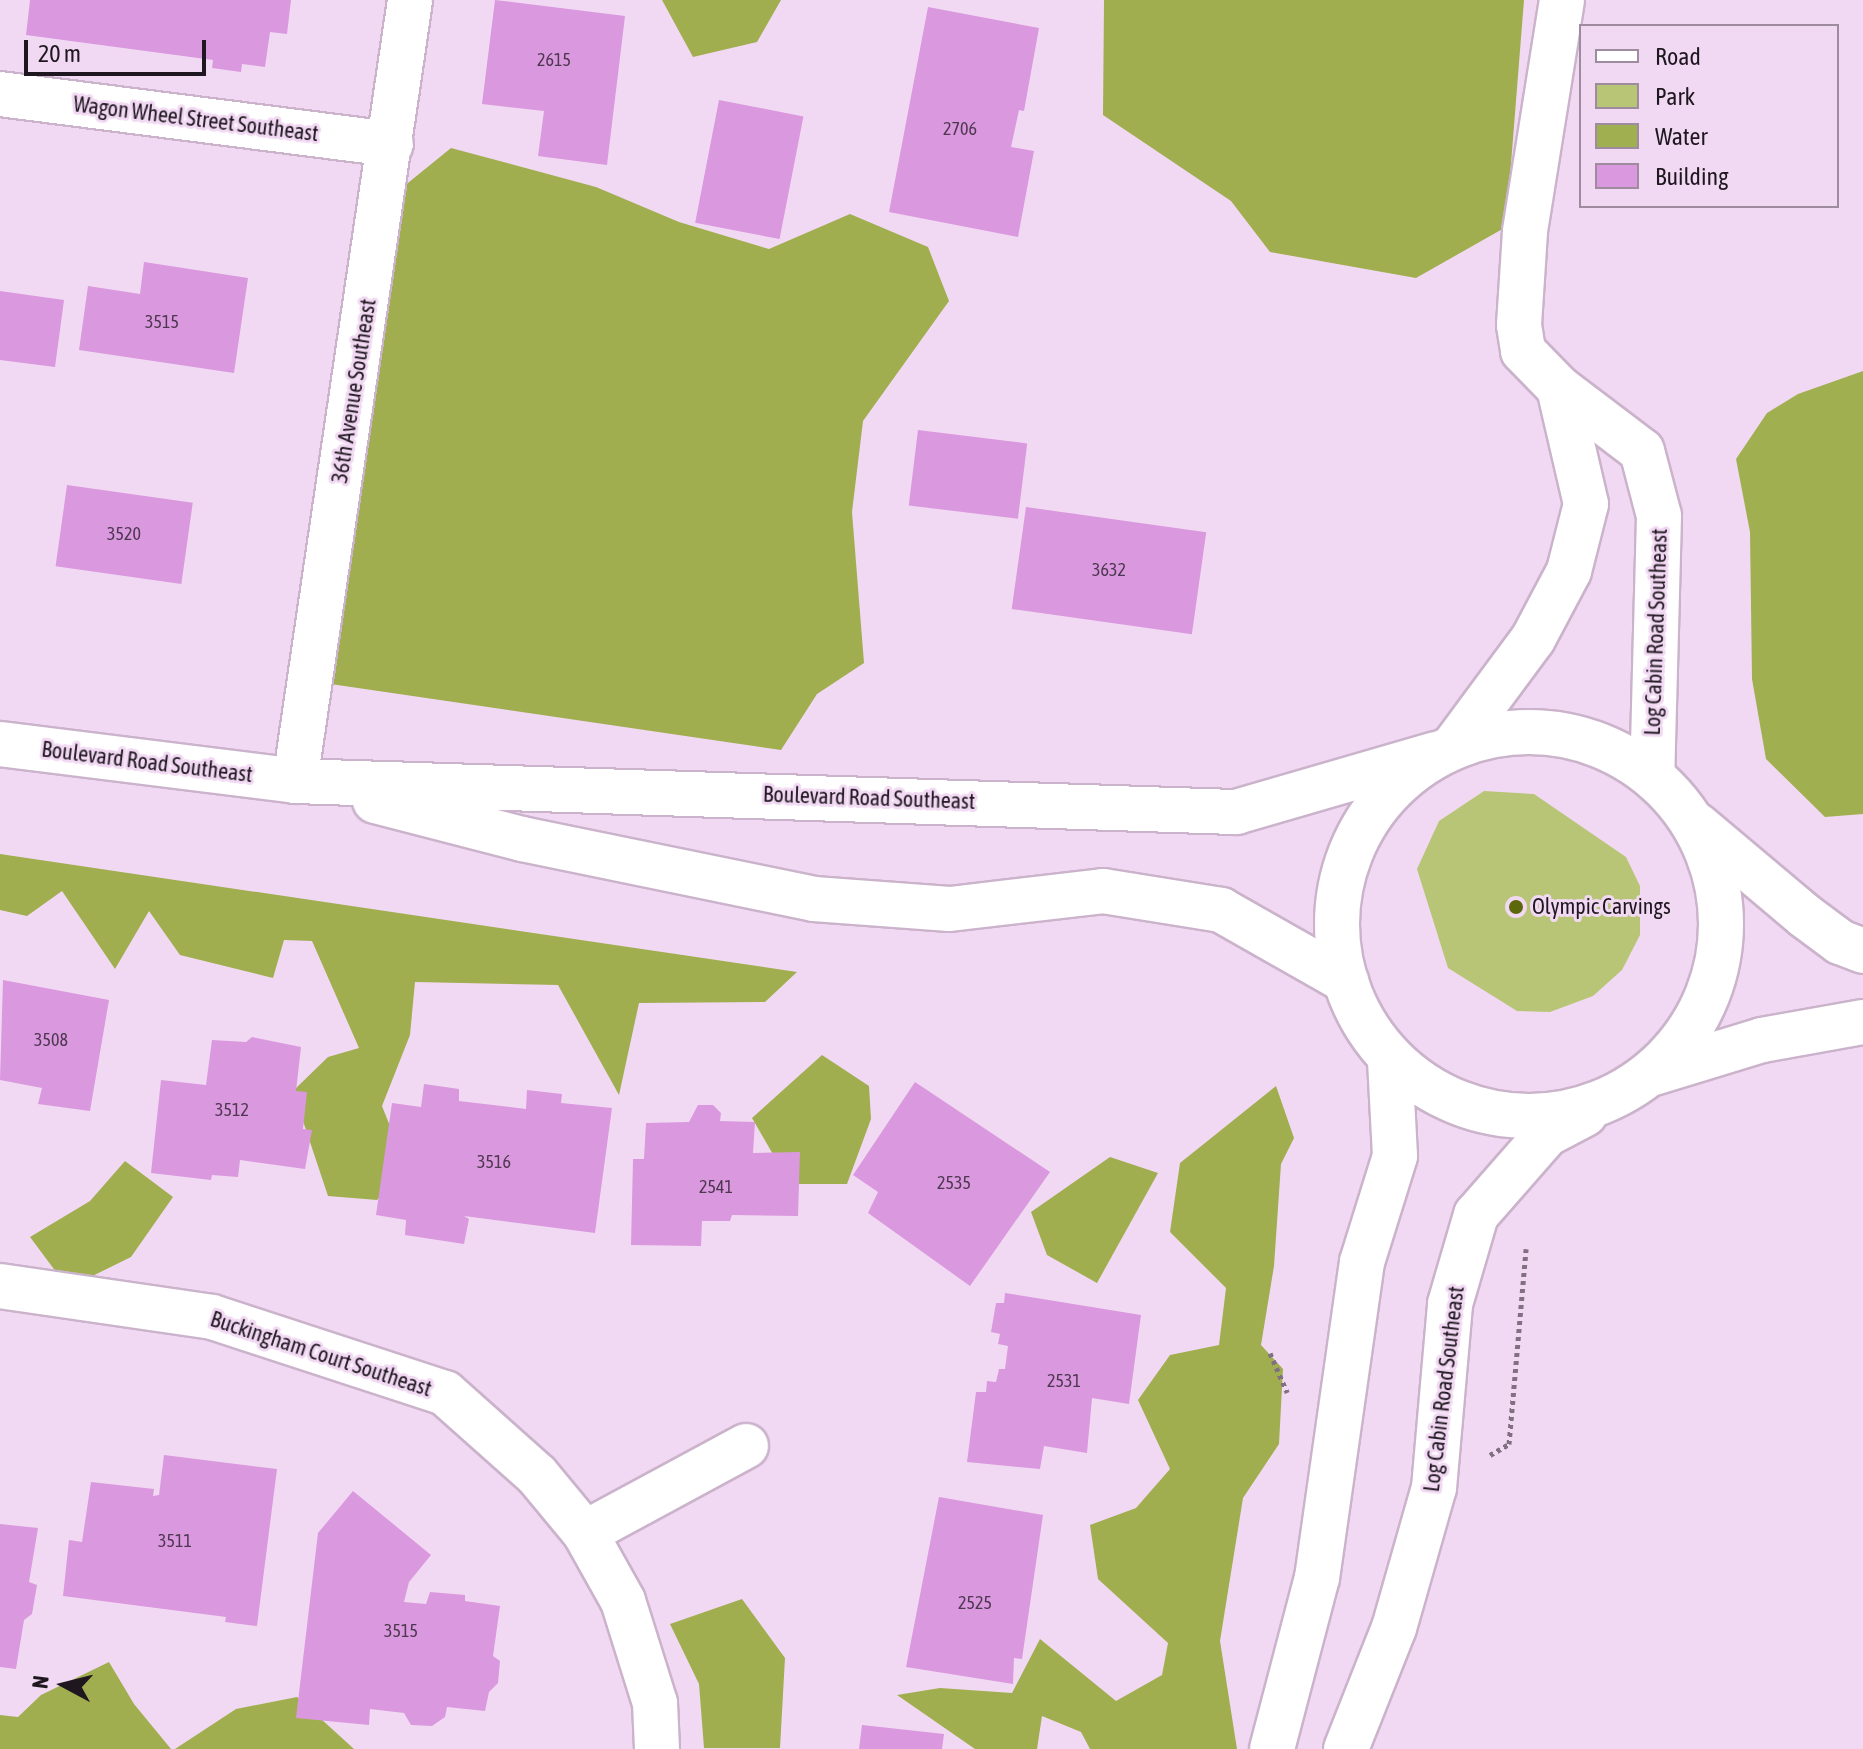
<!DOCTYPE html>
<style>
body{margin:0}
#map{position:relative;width:1863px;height:1749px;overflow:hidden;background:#f2d9f3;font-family:"Asap Condensed",sans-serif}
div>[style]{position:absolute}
.green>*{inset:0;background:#b8c577}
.forest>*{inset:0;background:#a0ae4f}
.water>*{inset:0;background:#a0af50}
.building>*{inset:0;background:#da98de;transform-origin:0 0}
.path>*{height:5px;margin-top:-2.5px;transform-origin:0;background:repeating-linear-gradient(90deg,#807081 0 4px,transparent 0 8px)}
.roads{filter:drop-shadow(2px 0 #cab3cb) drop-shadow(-2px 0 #cab3cb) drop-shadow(0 2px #cab3cb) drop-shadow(0 -2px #cab3cb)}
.minor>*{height:44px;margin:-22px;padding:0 22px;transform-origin:22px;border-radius:22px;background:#fff}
.minor>.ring{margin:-22px;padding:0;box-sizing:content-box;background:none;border:44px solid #fff;border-radius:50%}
.dots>*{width:22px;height:22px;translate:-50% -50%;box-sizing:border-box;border:4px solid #f2d9f3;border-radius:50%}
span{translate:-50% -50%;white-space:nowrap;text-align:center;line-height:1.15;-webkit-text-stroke:6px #f2d9f3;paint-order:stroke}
.number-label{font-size:18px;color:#4e3750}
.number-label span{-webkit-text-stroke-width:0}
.street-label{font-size:22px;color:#1f1720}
.poi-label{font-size:22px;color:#1f1720}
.left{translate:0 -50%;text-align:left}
.legend{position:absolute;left:1579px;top:24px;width:260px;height:184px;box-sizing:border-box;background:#f2d9f3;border:2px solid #9e8b9f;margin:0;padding:10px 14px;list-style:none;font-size:24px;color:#1f1720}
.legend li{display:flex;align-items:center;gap:16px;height:40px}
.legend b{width:40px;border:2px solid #9e8b9f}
.north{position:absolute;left:24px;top:1645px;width:80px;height:80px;-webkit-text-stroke:6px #f2d9f3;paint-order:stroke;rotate:277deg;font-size:22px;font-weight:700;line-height:32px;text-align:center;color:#1f1720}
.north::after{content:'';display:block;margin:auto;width:28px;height:36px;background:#1f1720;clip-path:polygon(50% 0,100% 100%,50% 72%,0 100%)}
.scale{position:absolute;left:24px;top:40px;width:182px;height:36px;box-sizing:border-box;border:4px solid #1f1720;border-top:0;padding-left:10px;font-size:24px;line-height:28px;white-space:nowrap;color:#1f1720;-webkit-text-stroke:6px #f2d9f3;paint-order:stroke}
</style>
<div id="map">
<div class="green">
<i style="clip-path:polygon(1484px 791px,1534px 794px,1626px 857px,1640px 886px,1640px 935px,1622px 970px,1593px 996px,1550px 1012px,1517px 1011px,1448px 968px,1417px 869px,1439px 821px)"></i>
</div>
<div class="forest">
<i style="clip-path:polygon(662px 0,781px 0,757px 42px,693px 57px)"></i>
<i style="clip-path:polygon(1104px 0,1524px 0,1506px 227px,1416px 278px,1270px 252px,1231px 201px,1103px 115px)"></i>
<i style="clip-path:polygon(451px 148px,596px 187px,679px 222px,769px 249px,850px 214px,928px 247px,949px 301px,863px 421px,852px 512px,864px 663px,817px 694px,781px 750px,310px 681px,382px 204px)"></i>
<i style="clip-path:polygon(0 854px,797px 972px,765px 1002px,639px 1003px,619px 1095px,558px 985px,415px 982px,410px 1035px,382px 1106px,406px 1166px,377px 1200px,328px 1196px,293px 1091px,328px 1057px,359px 1048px,312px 941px,284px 940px,273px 978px,180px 955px,149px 911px,115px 969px,62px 891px,27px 916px,0 910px)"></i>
<i style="clip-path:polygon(822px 1055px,869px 1086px,871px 1119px,847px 1184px,790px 1184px,752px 1118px)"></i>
<i style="clip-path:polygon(1276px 1086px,1294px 1138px,1281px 1164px,1274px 1266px,1261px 1345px,1283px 1369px,1279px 1444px,1243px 1498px,1220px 1641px,1237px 1749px,1090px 1749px,1081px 1732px,1042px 1716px,1037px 1749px,975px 1749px,897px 1695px,940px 1688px,1012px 1693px,1040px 1639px,1116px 1701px,1162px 1675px,1168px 1643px,1098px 1579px,1090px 1525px,1136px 1508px,1170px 1469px,1138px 1400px,1170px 1355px,1219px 1345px,1226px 1288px,1170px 1232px,1180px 1163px)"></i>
<i style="clip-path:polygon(1110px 1157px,1158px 1173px,1097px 1283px,1047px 1255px,1031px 1212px)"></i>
<i style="clip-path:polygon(125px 1161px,173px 1197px,131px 1257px,68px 1288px,30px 1237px,90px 1201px)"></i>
<i style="clip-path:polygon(742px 1599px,785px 1658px,780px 1748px,704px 1748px,699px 1684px,670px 1624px)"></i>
<i style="clip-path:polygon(109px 1662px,134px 1704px,171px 1749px,0 1749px,0 1715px,18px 1717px,41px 1695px)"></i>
<i style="clip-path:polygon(297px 1697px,354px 1749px,175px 1749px,236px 1709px)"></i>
</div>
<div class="water">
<i style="clip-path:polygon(1863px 371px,1863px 814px,1825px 817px,1766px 759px,1752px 679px,1750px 532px,1736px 459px,1767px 413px,1798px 394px)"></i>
</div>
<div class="building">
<i style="clip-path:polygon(30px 0,291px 0,287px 34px,270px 32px,265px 67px,242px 64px,241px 72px,212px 68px,213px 60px,26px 35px)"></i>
<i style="clip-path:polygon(495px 0,625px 16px,607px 165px,538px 156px,544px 111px,482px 104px)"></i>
<i style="clip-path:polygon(928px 7px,1039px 28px,1024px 111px,1019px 110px,1011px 147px,1034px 151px,1018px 237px,889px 212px)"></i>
<i style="left:719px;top:100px;width:86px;height:125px;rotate:11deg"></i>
<i style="clip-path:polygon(144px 262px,248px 278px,234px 373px,79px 350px,88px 286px,140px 294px)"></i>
<i style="clip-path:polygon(0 291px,64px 300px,55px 367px,0 360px)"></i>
<i style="left:918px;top:430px;width:110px;height:76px;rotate:7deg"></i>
<i style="left:67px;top:485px;width:127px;height:82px;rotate:8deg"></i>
<i style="left:1026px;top:507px;width:182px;height:103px;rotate:8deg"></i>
<i style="clip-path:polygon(3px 980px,109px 1000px,90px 1111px,38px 1104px,42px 1088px,0 1080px)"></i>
<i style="clip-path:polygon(252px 1037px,301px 1047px,296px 1091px,307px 1092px,303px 1129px,312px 1130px,305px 1169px,240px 1160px,238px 1177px,212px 1175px,211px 1180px,151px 1173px,161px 1080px,206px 1085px,212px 1040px,246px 1042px)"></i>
<i style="clip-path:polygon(915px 1082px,1050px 1172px,970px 1286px,868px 1213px,878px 1192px,853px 1175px)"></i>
<i style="clip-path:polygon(424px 1084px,459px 1089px,459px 1101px,526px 1109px,527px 1090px,562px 1094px,561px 1103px,612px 1108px,595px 1233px,464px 1216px,469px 1219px,464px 1244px,405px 1235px,406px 1220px,376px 1215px,392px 1103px,421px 1107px)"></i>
<i style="clip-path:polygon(698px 1105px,713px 1105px,721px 1113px,720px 1121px,755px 1122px,753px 1153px,800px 1152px,798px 1216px,732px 1215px,730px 1221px,702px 1221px,701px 1246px,631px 1245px,633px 1159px,644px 1159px,646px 1123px,689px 1122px)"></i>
<i style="clip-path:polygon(1005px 1293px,1141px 1315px,1129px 1404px,1092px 1398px,1087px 1453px,1044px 1446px,1040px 1469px,967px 1462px,976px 1392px,986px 1392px,987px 1381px,996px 1382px,999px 1369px,1005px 1369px,1008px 1346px,998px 1344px,1000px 1334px,991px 1332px,996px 1303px,1004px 1303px)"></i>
<i style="clip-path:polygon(164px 1455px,277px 1469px,257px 1626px,225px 1622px,226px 1617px,63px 1596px,69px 1540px,82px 1542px,91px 1482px,154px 1489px,153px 1496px,159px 1495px)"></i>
<i style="clip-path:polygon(353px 1491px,431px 1555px,409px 1582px,404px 1602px,426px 1604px,430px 1592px,465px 1595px,465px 1601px,500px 1606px,493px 1656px,500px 1661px,498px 1683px,489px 1692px,485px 1711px,447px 1707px,445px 1717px,432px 1726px,411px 1725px,404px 1713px,370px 1709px,369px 1725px,296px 1718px,318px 1533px)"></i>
<i style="clip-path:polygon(939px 1497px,1043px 1515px,1022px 1659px,1014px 1658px,1013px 1684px,906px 1667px)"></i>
<i style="clip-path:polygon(0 1524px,38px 1528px,29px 1582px,37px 1585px,32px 1614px,24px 1620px,16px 1669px,0 1667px)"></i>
<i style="clip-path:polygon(862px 1725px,944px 1734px,942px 1749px,859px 1749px)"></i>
</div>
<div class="path">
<i style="left:1270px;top:1353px;width:43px;rotate:66.4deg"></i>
<i style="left:1490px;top:1455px;width:22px;rotate:-30deg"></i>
<i style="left:1509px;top:1444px;width:196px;rotate:-85deg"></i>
</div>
<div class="roads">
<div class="minor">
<i style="left:1562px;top:0;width:235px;rotate:99.1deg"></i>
<i style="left:1525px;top:232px;width:93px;rotate:93.7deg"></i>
<i style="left:1519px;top:325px;width:26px;rotate:81deg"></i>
<i style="left:1523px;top:351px;width:52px;rotate:45.8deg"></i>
<i style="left:1559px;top:388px;width:104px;rotate:37.2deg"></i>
<i style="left:1642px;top:451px;width:67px;rotate:75.3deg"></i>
<i style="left:1659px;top:516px;width:259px;rotate:91.5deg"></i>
<i style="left:0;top:94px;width:394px;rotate:7.3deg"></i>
<i class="ring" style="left:1337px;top:732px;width:340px;height:340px"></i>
<i style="left:0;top:744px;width:297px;rotate:7.1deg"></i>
<i style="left:295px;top:781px;width:942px;rotate:1.89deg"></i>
<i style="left:1236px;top:812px;width:208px;rotate:-16.2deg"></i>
<i style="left:1453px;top:747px;width:134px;rotate:-53.5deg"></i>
<i style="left:1533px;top:639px;width:77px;rotate:-62.1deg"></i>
<i style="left:1569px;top:571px;width:69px;rotate:-75.8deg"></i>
<i style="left:1586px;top:504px;width:119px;rotate:-103.1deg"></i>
<i style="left:295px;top:781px;width:789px;rotate:-81.62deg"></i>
<i style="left:375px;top:801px;width:152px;rotate:14.5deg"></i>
<i style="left:522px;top:839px;width:298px;rotate:11.6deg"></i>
<i style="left:814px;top:899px;width:136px;rotate:4.2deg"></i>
<i style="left:950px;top:909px;width:154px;rotate:-6.7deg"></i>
<i style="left:1103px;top:891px;width:120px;rotate:9.1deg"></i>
<i style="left:1221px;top:910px;width:144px;rotate:29.6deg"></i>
<i style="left:1697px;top:825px;width:141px;rotate:40.1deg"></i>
<i style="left:1805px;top:916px;width:44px;rotate:36.6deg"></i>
<i style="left:1840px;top:942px;width:25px;rotate:21deg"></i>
<i style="left:1654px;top:1073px;width:113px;rotate:-17deg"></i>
<i style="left:1762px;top:1040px;width:103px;rotate:-10.1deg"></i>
<i style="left:0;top:1286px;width:214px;rotate:8.3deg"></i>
<i style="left:212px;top:1317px;width:245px;rotate:18.1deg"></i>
<i style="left:445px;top:1393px;width:123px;rotate:41.7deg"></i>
<i style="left:537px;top:1475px;width:75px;rotate:50.4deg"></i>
<i style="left:585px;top:1533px;width:78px;rotate:60.8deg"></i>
<i style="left:623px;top:1601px;width:107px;rotate:72.6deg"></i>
<i style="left:655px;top:1703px;width:46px;rotate:87.5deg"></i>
<i style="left:585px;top:1533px;width:183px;rotate:-28.4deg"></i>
<i style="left:1272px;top:1749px;width:177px;rotate:-75.3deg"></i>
<i style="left:1317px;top:1578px;width:319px;rotate:-81.9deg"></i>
<i style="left:1362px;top:1262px;width:111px;rotate:-72.7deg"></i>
<i style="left:1395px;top:1156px;width:96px;rotate:-93deg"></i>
<i style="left:1346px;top:1749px;width:130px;rotate:-68.4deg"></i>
<i style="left:1394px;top:1628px;width:146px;rotate:-74.1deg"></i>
<i style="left:1434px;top:1488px;width:185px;rotate:-85deg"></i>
<i style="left:1450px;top:1304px;width:93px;rotate:-73.7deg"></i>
<i style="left:1476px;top:1215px;width:108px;rotate:-48.8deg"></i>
<i style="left:1547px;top:1134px;width:43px;rotate:-27.8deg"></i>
</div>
</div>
<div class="dots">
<i style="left:1516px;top:907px;background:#5d680c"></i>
</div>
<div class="number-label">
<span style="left:554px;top:60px">2615</span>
<span style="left:960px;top:129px">2706</span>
<span style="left:162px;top:322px">3515</span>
<span style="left:124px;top:534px">3520</span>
<span style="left:1109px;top:570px">3632</span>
<span style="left:51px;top:1040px">3508</span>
<span style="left:232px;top:1110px">3512</span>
<span style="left:494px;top:1162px">3516</span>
<span style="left:954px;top:1183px">2535</span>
<span style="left:716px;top:1187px">2541</span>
<span style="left:1064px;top:1381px">2531</span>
<span style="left:175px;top:1541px">3511</span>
<span style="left:975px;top:1603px">2525</span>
<span style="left:401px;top:1631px">3515</span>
</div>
<div class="street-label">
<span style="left:196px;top:119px;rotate:7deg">Wagon Wheel Street Southeast</span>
<span style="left:354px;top:391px;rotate:-81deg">36th Avenue Southeast</span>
<span style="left:1656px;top:632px;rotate:-88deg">Log Cabin Road Southeast</span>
<span style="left:147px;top:762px;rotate:7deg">Boulevard Road Southeast</span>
<span style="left:869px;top:798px;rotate:2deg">Boulevard Road Southeast</span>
<span style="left:321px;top:1354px;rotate:18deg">Buckingham Court Southeast</span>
<span style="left:1444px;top:1389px;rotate:-83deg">Log Cabin Road Southeast</span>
</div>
<div class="poi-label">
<span class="left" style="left:1532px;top:907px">Olympic Carvings</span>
</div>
<ul class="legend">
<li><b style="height:10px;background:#fff"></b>Road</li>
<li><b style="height:22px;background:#b8c577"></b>Park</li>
<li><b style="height:22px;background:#a0af50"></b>Water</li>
<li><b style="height:22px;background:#da98de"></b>Building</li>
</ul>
<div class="north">N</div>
<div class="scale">20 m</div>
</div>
